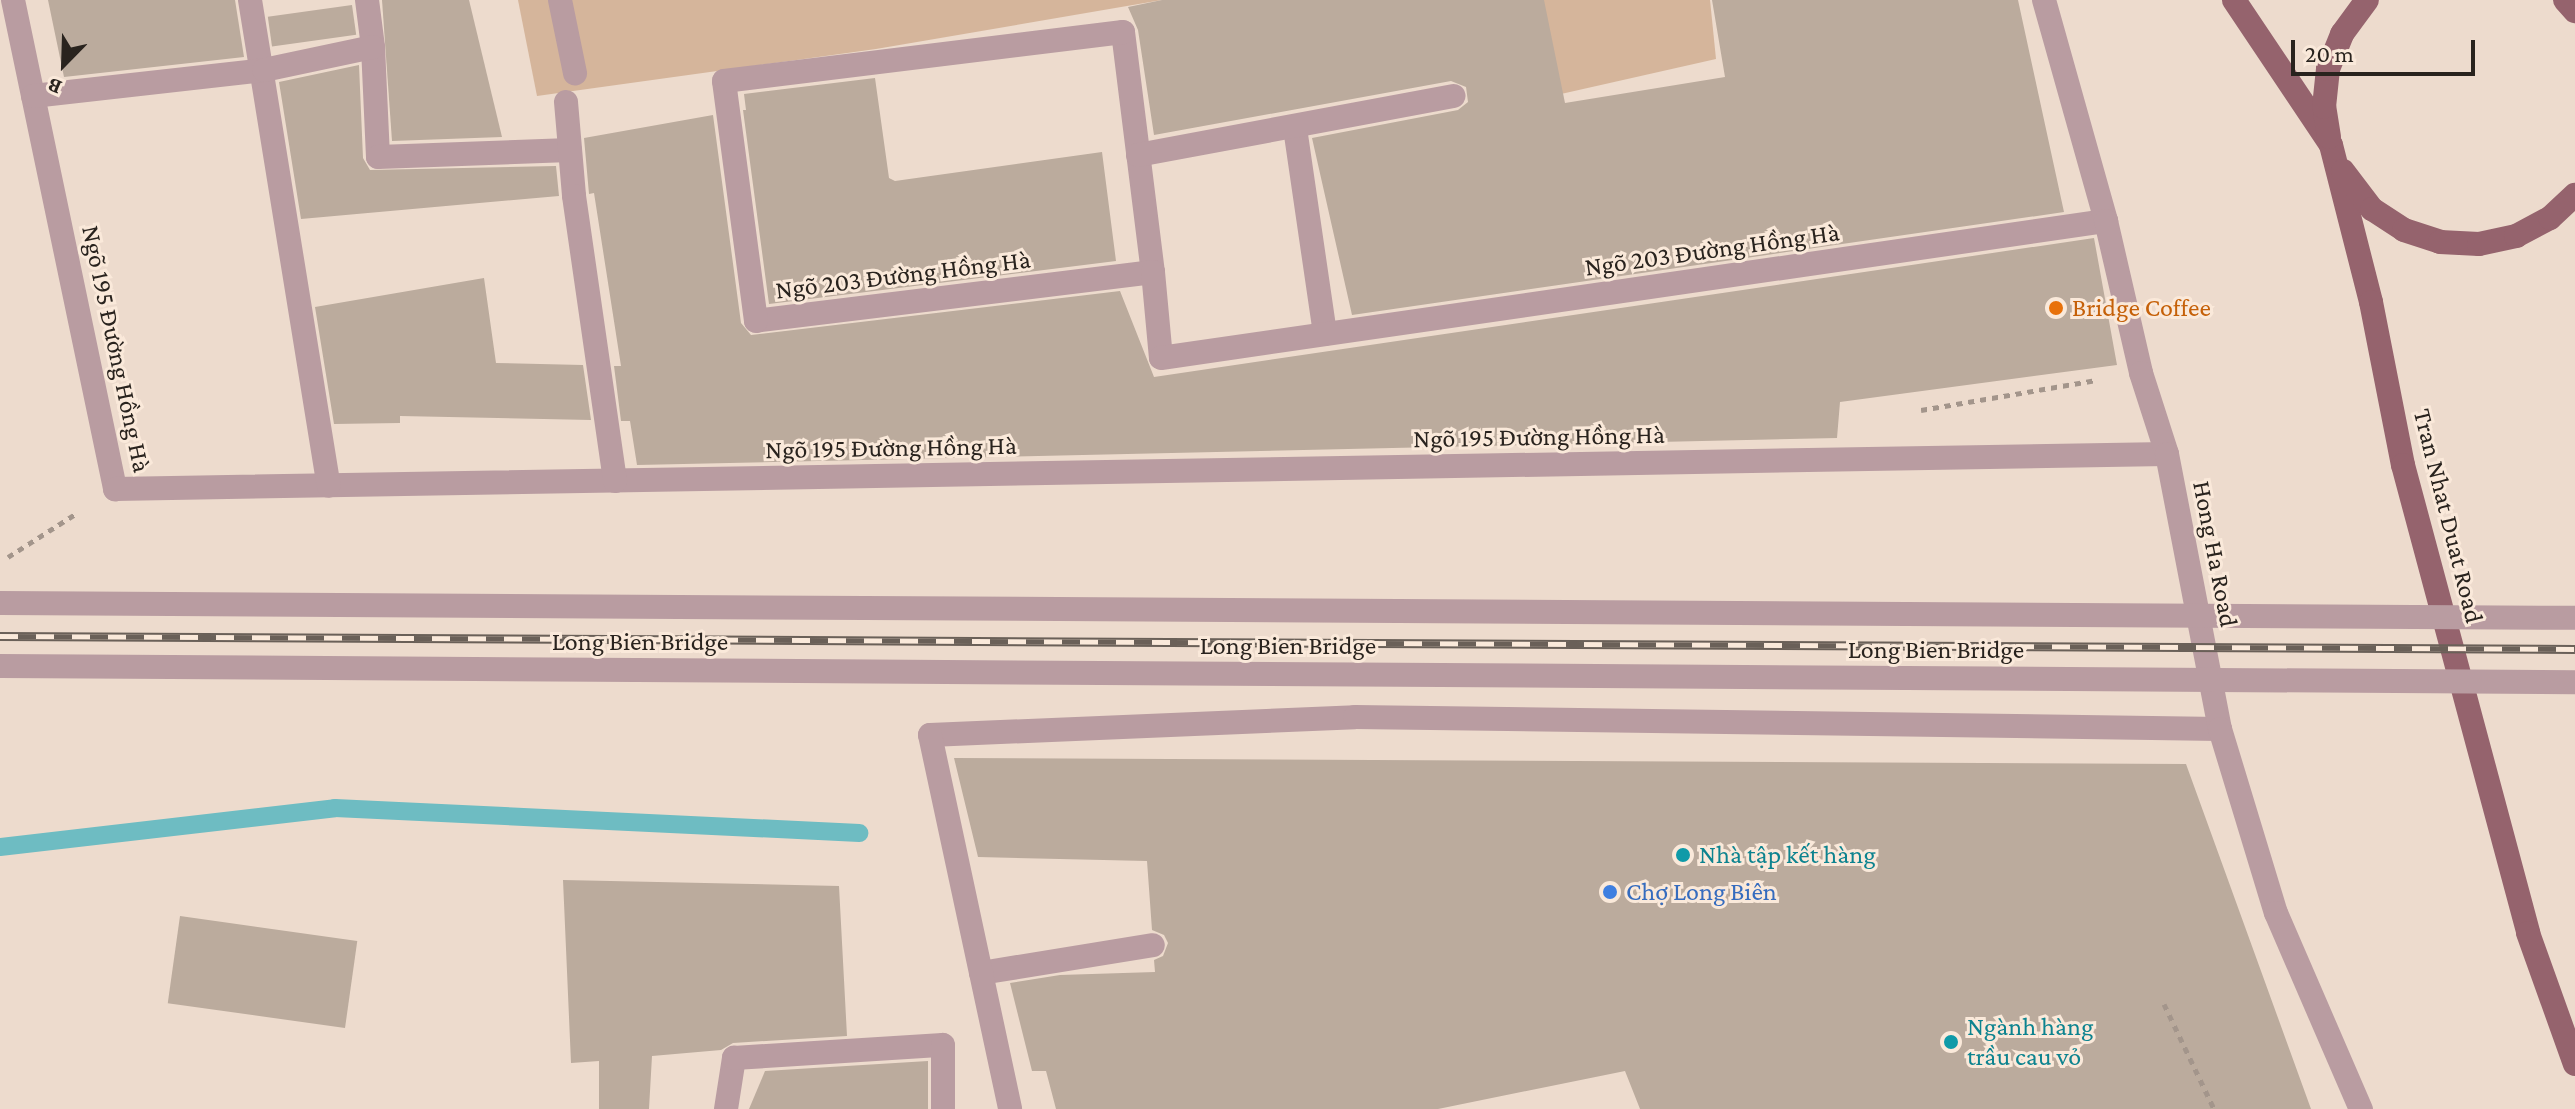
<!DOCTYPE html>
<meta charset="utf-8">
<style>
body{margin:0}
#map{position:relative;width:2575px;height:1109px;overflow:hidden;background:#eddbcd;font-family:"Crimson Pro",serif}
div>[style]{position:absolute}
.green>*{inset:0;background:#d5b59b}
.stream>*{height:18px;margin:-9px;padding:0 9px;transform-origin:9px;border-radius:9px;background:#6ebcc2}
.building>*{inset:0;background:#bbab9d;transform-origin:0 0}
.path>*{height:5px;margin-top:-2.5px;transform-origin:0;background:repeating-linear-gradient(90deg,#a3958b 0 6px,transparent 0 12px)}
.service>*{height:24px;margin:-12px;padding:0 12px;transform-origin:12px;border-radius:12px;background:#b99ca1}
.minor>*{height:24px;margin:-12px;padding:0 12px;transform-origin:12px;border-radius:12px;background:#b99ca1}
.tertiary>*{height:24px;margin:-12px;padding:0 12px;transform-origin:12px;border-radius:12px;background:#b99ca1}
.primary>*{height:24px;margin:-12px;padding:0 12px;transform-origin:12px;border-radius:12px;background:#95636d}
.rail>*{height:9px;margin-top:-4.5px;transform-origin:0;background:repeating-linear-gradient(90deg,#fae9da 0 18px,#6a6058 0 36px);box-sizing:border-box;border-block:2px solid #6a6058}
.minor-bridge>*{height:24px;margin:-12px;padding:0 12px;transform-origin:12px;border-radius:12px;background:#b99ca1}
.dots>*{width:22px;height:22px;translate:-50% -50%;box-sizing:border-box;border:4px solid #fae9da;border-radius:50%}
span{translate:-50% -50%;white-space:nowrap;text-align:center;line-height:1.15;-webkit-text-stroke:6px #fae9da;paint-order:stroke}
.street-label{font-size:26px;color:#29231e}
.food-label{font-size:26px;color:#c56008}
.left{translate:0 -50%;text-align:left}
.culture-label{font-size:26px;color:#0d838f}
.shop-label{font-size:26px;color:#366cbe}
.north{position:absolute;left:24px;top:24px;width:80px;height:80px;-webkit-text-stroke:6px #fae9da;paint-order:stroke;rotate:203deg;font-size:22px;font-weight:700;line-height:32px;text-align:center;color:#29231e}
.north::after{content:'';display:block;margin:auto;width:28px;height:36px;background:#29231e;clip-path:polygon(50% 0,100% 100%,50% 72%,0 100%)}
.scale{position:absolute;left:2291px;top:40px;width:184px;height:36px;box-sizing:border-box;border:4px solid #29231e;border-top:0;padding-left:10px;font-size:24px;line-height:28px;white-space:nowrap;color:#29231e;-webkit-text-stroke:6px #fae9da;paint-order:stroke}
</style>
<div id="map">
<div class="green">
<i style="clip-path:polygon(518px 0,1162px 0,876px 49px,537px 96px)"></i>
<i style="clip-path:polygon(1456px 0,1710px 0,1716px 59px,1530px 101px)"></i>
</div>
<div class="stream">
<i style="left:0;top:847px;width:337px;rotate:-6.6deg"></i>
<i style="left:335px;top:808px;width:525px;rotate:2.73deg"></i>
</div>
<div class="building">
<i style="clip-path:polygon(48px 0,235px 0,244px 57px,64px 77px)"></i>
<i style="clip-path:polygon(382px 0,469px 0,502px 137px,392px 141px)"></i>
<i style="clip-path:polygon(1162px 0,1544px 0,1565px 103px,1725px 77px,1712px 0,2018px 0,2064px 212px,1352px 315px,1312px 138px,1458px 110px,1468px 102px,1466px 87px,1451px 81px,1154px 135px,1138px 30px,1128px 7px)"></i>
<i style="left:352px;top:5px;width:30px;height:85px;rotate:82deg"></i>
<i style="clip-path:polygon(359px 65px,363px 158px,370px 170px,556px 166px,559px 196px,301px 219px,279px 82px)"></i>
<i style="clip-path:polygon(875px 78px,889px 178px,895px 181px,1102px 152px,1116px 261px,769px 304px,743px 110px,746px 110px,744px 94px)"></i>
<i style="clip-path:polygon(713px 115px,741px 323px,751px 335px,1120px 291px,1154px 377px,2094px 238px,2117px 365px,1840px 402px,1837px 438px,637px 465px,630px 421px,621px 421px,614px 366px,621px 366px,594px 193px,589px 194px,584px 138px)"></i>
<i style="clip-path:polygon(484px 278px,496px 363px,583px 365px,591px 420px,400px 416px,400px 423px,334px 424px,315px 307px)"></i>
<i style="clip-path:polygon(954px 758px,2186px 764px,2311px 1109px,1640px 1109px,1625px 1071px,1438px 1109px,1056px 1109px,1046px 1071px,1032px 1071px,1010px 983px,1060px 975px,1155px 972px,1154px 960px,1163px 956px,1168px 943px,1164px 935px,1152px 930px,1147px 861px,978px 857px)"></i>
<i style="clip-path:polygon(563px 880px,839px 886px,847px 1036px,733px 1043px,721px 1050px,652px 1056px,649px 1109px,599px 1109px,599px 1061px,571px 1063px)"></i>
<i style="left:180px;top:916px;width:179px;height:88px;rotate:8deg"></i>
<i style="clip-path:polygon(928px 1061px,928px 1109px,749px 1109px,765px 1071px)"></i>
</div>
<div class="path">
<i style="left:1921px;top:410px;width:178px;rotate:-9.7deg"></i>
<i style="left:8px;top:557px;width:82px;rotate:-32.5deg"></i>
<i style="left:2164px;top:1004px;width:116px;rotate:64.5deg"></i>
</div>
<div class="service">
<i style="left:560px;top:0;width:75px;rotate:78.4deg"></i>
<i style="left:930px;top:735px;width:425px;rotate:-2.4deg"></i>
<i style="left:1355px;top:717px;width:865px;rotate:0.79deg"></i>
<i style="left:981px;top:973px;width:174px;rotate:-9.2deg"></i>
</div>
<div class="minor">
<i style="left:13px;top:0;width:500px;rotate:78.2deg"></i>
<i style="left:115px;top:489px;width:2052px;rotate:-0.98deg"></i>
<i style="left:250px;top:0;width:492px;rotate:80.8deg"></i>
<i style="left:367px;top:0;width:47px;rotate:82.7deg"></i>
<i style="left:373px;top:47px;width:110px;rotate:87.4deg"></i>
<i style="left:378px;top:157px;width:192px;rotate:-2.1deg"></i>
<i style="left:1123px;top:32px;width:242px;rotate:82.9deg"></i>
<i style="left:1153px;top:272px;width:400px;rotate:173deg"></i>
<i style="left:756px;top:321px;width:242px;rotate:-97.6deg"></i>
<i style="left:724px;top:81px;width:402px;rotate:-7deg"></i>
<i style="left:33px;top:96px;width:232px;rotate:-6.4deg"></i>
<i style="left:264px;top:70px;width:111px;rotate:-11.9deg"></i>
<i style="left:566px;top:102px;width:94px;rotate:85.1deg"></i>
<i style="left:574px;top:196px;width:288px;rotate:81.8deg"></i>
<i style="left:1295px;top:128px;width:208px;rotate:81.7deg"></i>
<i style="left:1138px;top:155px;width:321px;rotate:-10.6deg"></i>
<i style="left:1153px;top:272px;width:86px;rotate:84.7deg"></i>
<i style="left:1161px;top:358px;width:955px;rotate:-8.25deg"></i>
<i style="left:930px;top:735px;width:382px;rotate:77.9deg"></i>
<i style="left:726px;top:1109px;width:52px;rotate:-81.1deg"></i>
<i style="left:734px;top:1058px;width:209px;rotate:-3.6deg"></i>
<i style="left:943px;top:1045px;width:64px;rotate:90deg"></i>
</div>
<div class="tertiary">
<i style="left:2044px;top:0;width:230px;rotate:74.3deg"></i>
<i style="left:2106px;top:221px;width:156px;rotate:77deg"></i>
<i style="left:2141px;top:373px;width:85px;rotate:72.2deg"></i>
<i style="left:2167px;top:454px;width:280px;rotate:79.1deg"></i>
<i style="left:2220px;top:729px;width:192px;rotate:73.1deg"></i>
<i style="left:2276px;top:913px;width:214px;rotate:66.6deg"></i>
</div>
<div class="primary">
<i style="left:2234px;top:0;width:174px;rotate:56.2deg"></i>
<i style="left:2331px;top:145px;width:162px;rotate:75.7deg"></i>
<i style="left:2371px;top:302px;width:166px;rotate:78.9deg"></i>
<i style="left:2403px;top:465px;width:484px;rotate:75deg"></i>
<i style="left:2528px;top:933px;width:139px;rotate:70.3deg"></i>
<i style="left:2565px;top:0;width:15px;rotate:48deg"></i>
<i style="left:2329px;top:137px;width:30px;rotate:-99deg"></i>
<i style="left:2324px;top:107px;width:38px;rotate:-84deg"></i>
<i style="left:2328px;top:69px;width:38px;rotate:-68deg"></i>
<i style="left:2342px;top:34px;width:42px;rotate:-53.7deg"></i>
<i style="left:2343px;top:171px;width:48px;rotate:52.7deg"></i>
<i style="left:2372px;top:209px;width:38px;rotate:33deg"></i>
<i style="left:2404px;top:230px;width:38px;rotate:18deg"></i>
<i style="left:2440px;top:242px;width:39px;rotate:3deg"></i>
<i style="left:2479px;top:244px;width:38px;rotate:-12deg"></i>
<i style="left:2516px;top:236px;width:38px;rotate:-28deg"></i>
<i style="left:2550px;top:218px;width:34px;rotate:-43deg"></i>
</div>
<div class="rail">
<i style="left:0;top:636px;width:2575px;rotate:0.29deg"></i>
</div>
<div class="minor-bridge">
<i style="left:0;top:603px;width:2575px;rotate:0.33deg"></i>
<i style="left:0;top:666px;width:2575px;rotate:0.36deg"></i>
</div>
<div class="dots">
<i style="left:2056px;top:308px;background:#e8710a"></i>
<i style="left:1683px;top:855px;background:#0f9aa8"></i>
<i style="left:1610px;top:892px;background:#3f7fe0"></i>
<i style="left:1951px;top:1042px;background:#0f9aa8"></i>
</div>
<div class="street-label">
<span style="left:1712px;top:250px;rotate:-8deg">Ngõ 203 Đường Hồng Hà</span>
<span style="left:903px;top:275px;rotate:-7deg">Ngõ 203 Đường Hồng Hà</span>
<span style="left:116px;top:349px;rotate:78deg">Ngõ 195 Đường Hồng Hà</span>
<span style="left:1539px;top:437px;rotate:-1deg">Ngõ 195 Đường Hồng Hà</span>
<span style="left:891px;top:448px;rotate:-1deg">Ngõ 195 Đường Hồng Hà</span>
<span style="left:2448px;top:516px;rotate:76deg">Tran Nhat Duat Road</span>
<span style="left:2215px;top:554px;rotate:79deg">Hong Ha Road</span>
<span style="left:640px;top:642px">Long Bien Bridge</span>
<span style="left:1288px;top:646px">Long Bien Bridge</span>
<span style="left:1936px;top:650px">Long Bien Bridge</span>
</div>
<div class="food-label">
<span class="left" style="left:2072px;top:308px">Bridge Coffee</span>
</div>
<div class="culture-label">
<span class="left" style="left:1699px;top:855px">Nhà tập kết hàng</span>
<span class="left" style="left:1967px;top:1042px">Ngành hàng<br>trầu cau vỏ</span>
</div>
<div class="shop-label">
<span class="left" style="left:1626px;top:892px">Chợ Long Biên</span>
</div>
<div class="north">B</div>
<div class="scale">20 m</div>
</div>
